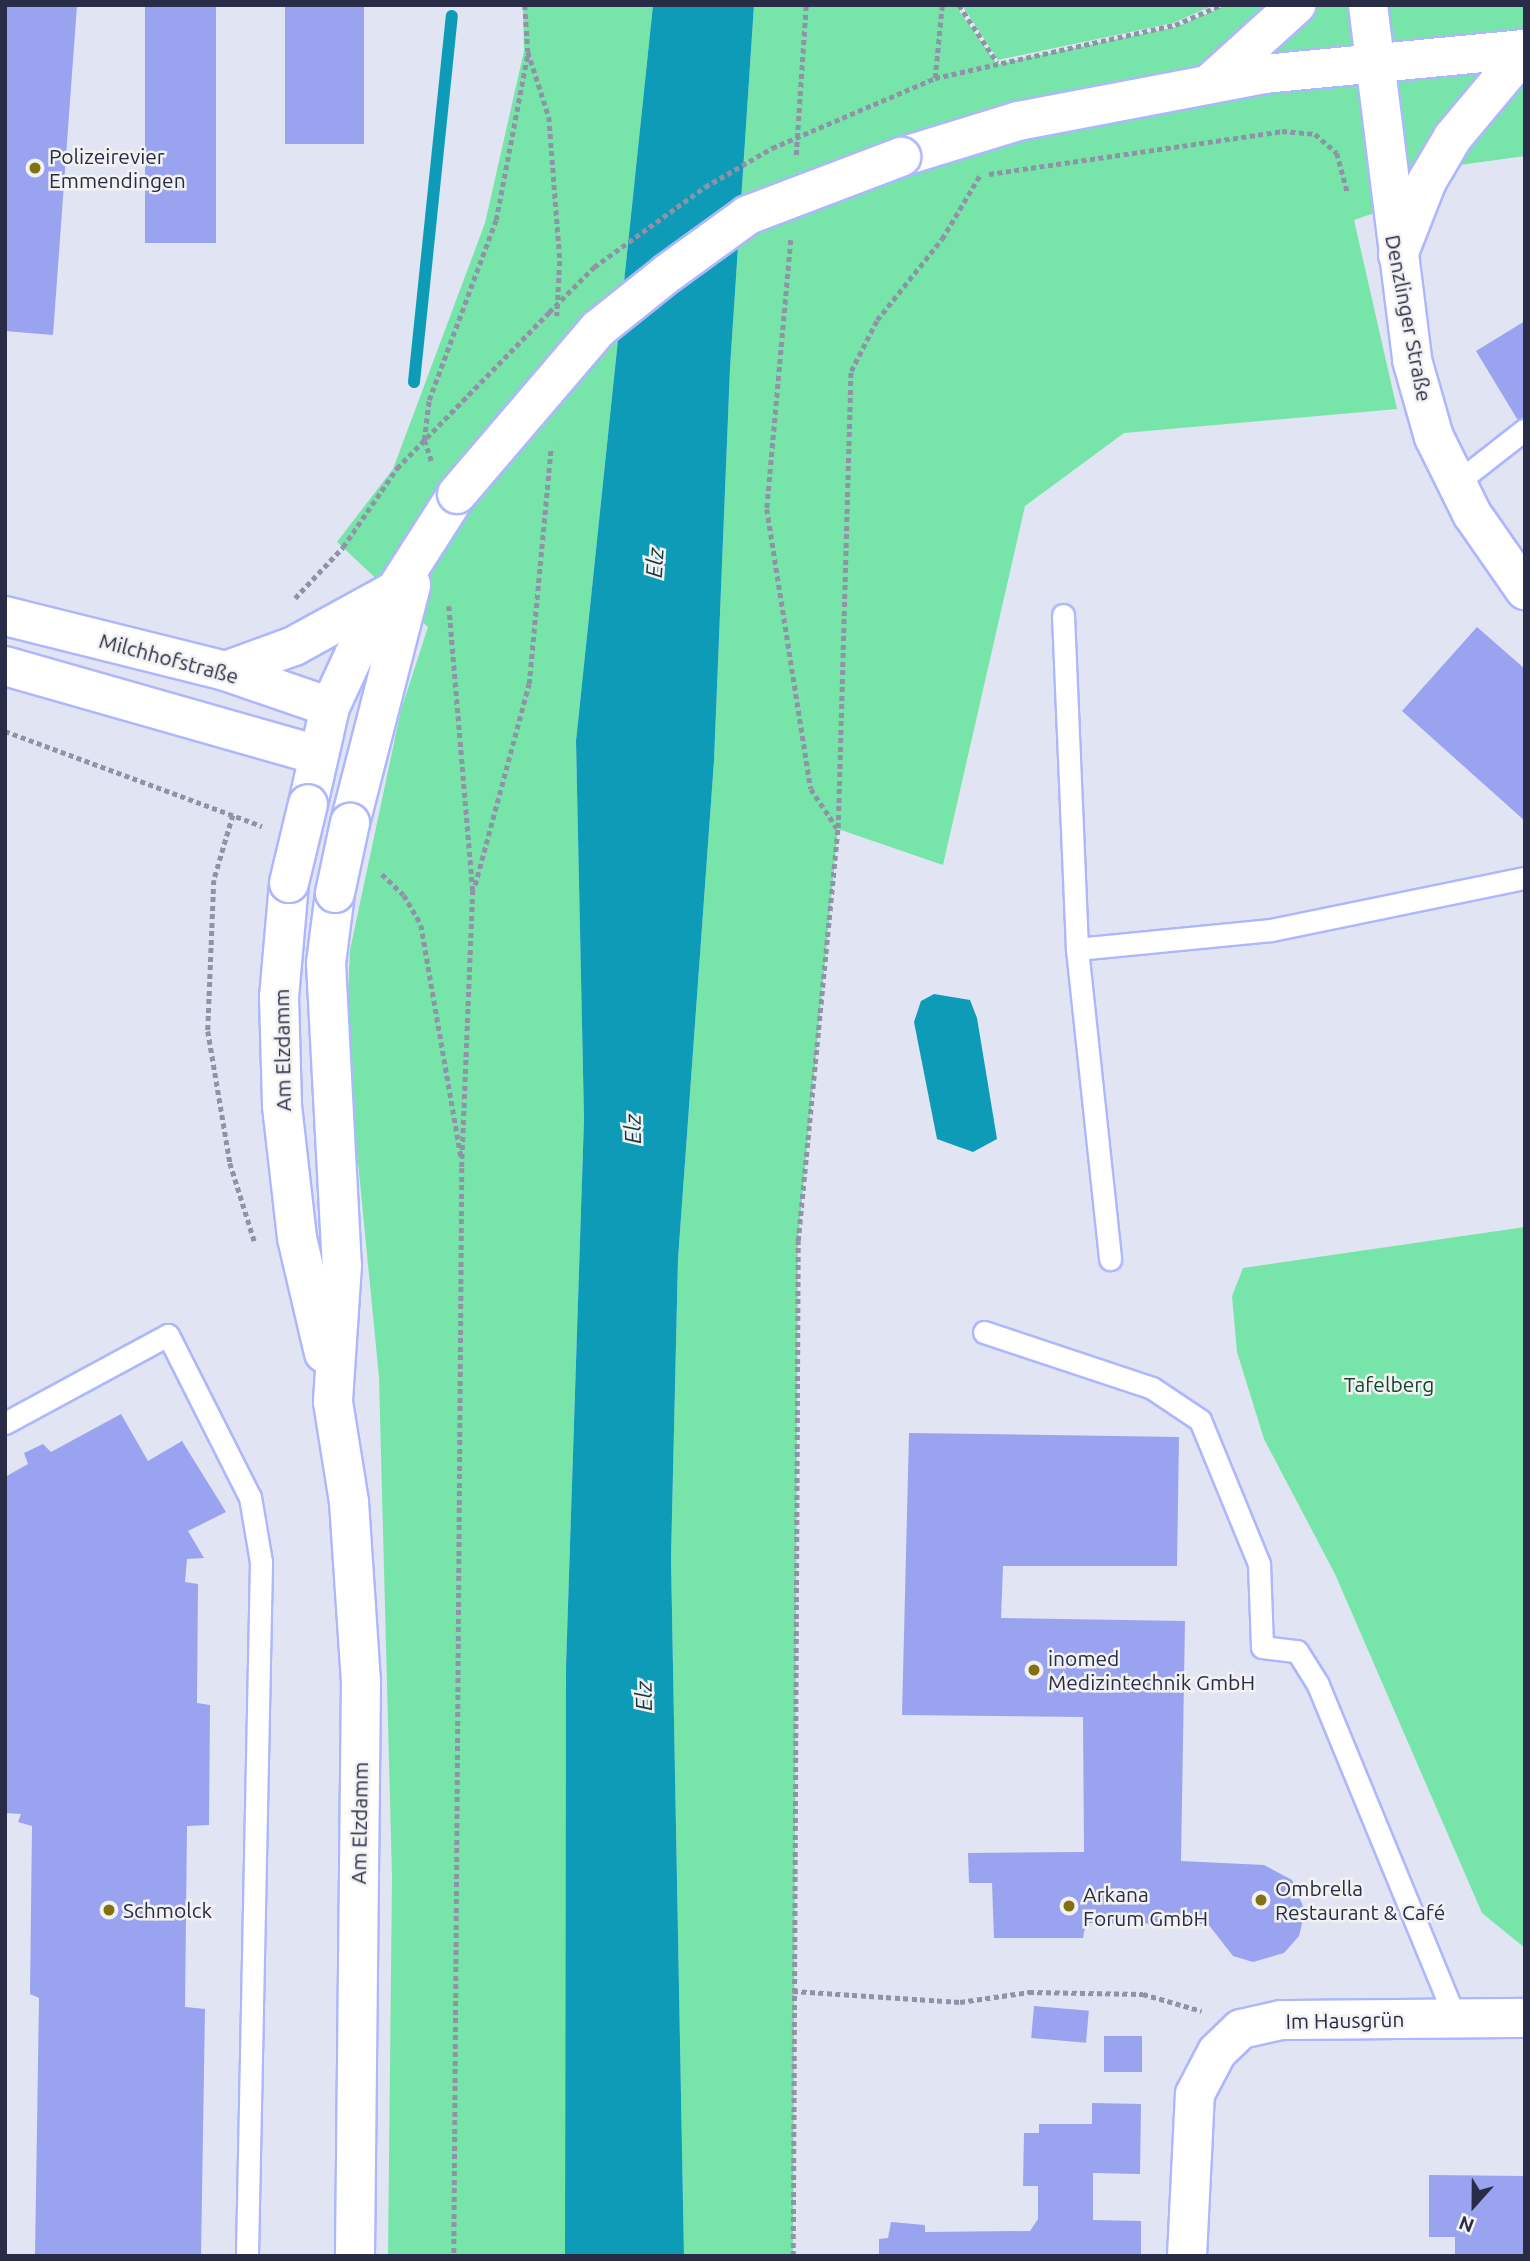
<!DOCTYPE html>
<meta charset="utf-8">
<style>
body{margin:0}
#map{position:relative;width:1530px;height:2261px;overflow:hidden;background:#e1e4f2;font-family:Ubuntu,sans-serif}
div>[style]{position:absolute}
.green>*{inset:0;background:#77e5a9}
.water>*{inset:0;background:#0d9bb8}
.stream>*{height:12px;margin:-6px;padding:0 6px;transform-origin:6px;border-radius:6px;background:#0d9bb8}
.building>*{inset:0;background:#99a3f0;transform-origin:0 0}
.path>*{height:4.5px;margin-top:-2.25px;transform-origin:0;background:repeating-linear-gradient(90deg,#9093a7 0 5px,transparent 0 8.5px)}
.roads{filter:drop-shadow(2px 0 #adb7fd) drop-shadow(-2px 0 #adb7fd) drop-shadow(0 2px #adb7fd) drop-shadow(0 -2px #adb7fd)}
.service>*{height:21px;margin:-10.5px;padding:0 10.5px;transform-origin:10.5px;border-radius:10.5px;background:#fff}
.minor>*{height:38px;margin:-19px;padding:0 19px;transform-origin:19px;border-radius:19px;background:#fff}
.tertiary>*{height:38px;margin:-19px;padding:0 19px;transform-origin:19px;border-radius:19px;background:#fff}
.primary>*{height:38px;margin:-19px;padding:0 19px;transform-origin:19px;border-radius:19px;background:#fff}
.bridges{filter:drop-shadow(2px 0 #adb7fd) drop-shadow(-2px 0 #adb7fd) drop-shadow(0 2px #adb7fd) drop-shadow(0 -2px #adb7fd)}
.primary-bridge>*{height:38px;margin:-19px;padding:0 19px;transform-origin:19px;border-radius:19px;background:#fff}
.dots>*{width:19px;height:19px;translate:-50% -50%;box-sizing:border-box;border:4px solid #f1f2f1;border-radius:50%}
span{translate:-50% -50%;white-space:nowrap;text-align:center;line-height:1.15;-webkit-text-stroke:5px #f1f2f1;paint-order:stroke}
.poi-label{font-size:21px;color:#292c47}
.left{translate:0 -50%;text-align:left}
.street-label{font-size:21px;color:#292c47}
.park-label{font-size:21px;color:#14452d}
.water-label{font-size:23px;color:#1d373e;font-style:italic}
.frame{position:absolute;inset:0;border:7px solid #292c47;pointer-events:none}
.north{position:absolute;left:1439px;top:2170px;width:70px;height:70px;-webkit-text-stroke:5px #f1f2f1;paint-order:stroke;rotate:201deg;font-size:19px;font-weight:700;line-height:28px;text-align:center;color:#292c47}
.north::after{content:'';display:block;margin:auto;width:24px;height:32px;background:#292c47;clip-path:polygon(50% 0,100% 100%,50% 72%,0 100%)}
</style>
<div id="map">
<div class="green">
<i style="clip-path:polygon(523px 5px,653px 5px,576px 741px,584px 1119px,566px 1666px,565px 2256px,388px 2256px,392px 1877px,379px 1377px,346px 1039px,350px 950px,401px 710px,428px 627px,337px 542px,393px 469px,485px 223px,524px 51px)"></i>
<i style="clip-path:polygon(754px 5px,955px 5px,997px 64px,1176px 27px,1227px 5px,1525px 5px,1525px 156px,1445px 167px,1430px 194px,1354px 220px,1397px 409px,1124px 433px,1025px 506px,943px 865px,838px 829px,798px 1241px,793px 2256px,684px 2256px,671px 1559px,678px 1259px,714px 761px,730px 368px)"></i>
<i style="clip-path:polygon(962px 5px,1214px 5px,1173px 23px,998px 60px)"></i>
<i style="clip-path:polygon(1525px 1227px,1525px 1948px,1482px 1913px,1335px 1574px,1264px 1439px,1237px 1352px,1232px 1296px,1243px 1268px)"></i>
</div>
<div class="water">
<i style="clip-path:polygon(653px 5px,754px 5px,730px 368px,714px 761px,678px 1259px,671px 1559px,684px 2256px,565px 2256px,566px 1666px,584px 1119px,576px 741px)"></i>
<i style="clip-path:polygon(934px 994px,970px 1000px,977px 1018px,997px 1139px,973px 1152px,937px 1139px,914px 1022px,921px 1001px)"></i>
</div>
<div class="stream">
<i style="left:414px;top:382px;width:368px;rotate:-84.1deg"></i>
</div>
<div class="building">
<i style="clip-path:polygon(5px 5px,77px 5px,53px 335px,5px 331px)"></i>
<i style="left:145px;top:5px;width:71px;height:238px"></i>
<i style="left:285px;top:5px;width:79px;height:139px"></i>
<i style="clip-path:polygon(1525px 321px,1525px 432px,1476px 351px)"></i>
<i style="clip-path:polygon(1477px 627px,1525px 669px,1525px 821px,1402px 711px)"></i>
<i style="clip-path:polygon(121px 1414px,148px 1461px,182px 1441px,226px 1512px,188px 1531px,204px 1558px,187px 1559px,185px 1582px,198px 1584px,197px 1703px,210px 1705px,209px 1825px,187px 1826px,185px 2007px,205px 2009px,201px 2256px,35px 2256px,39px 1998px,30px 1994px,32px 1826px,18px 1822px,21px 1814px,5px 1813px,5px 1477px,28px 1464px,24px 1453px,43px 1444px,51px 1452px)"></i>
<i style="clip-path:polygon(909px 1433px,1179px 1437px,1177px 1566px,1003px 1566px,1001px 1618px,1185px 1621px,1181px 1861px,1264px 1865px,1292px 1880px,1305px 1911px,1299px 1936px,1284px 1953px,1253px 1962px,1233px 1956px,1208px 1924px,1086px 1923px,1083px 1938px,994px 1938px,992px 1883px,969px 1883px,968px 1853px,1084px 1852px,1083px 1717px,902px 1715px)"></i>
<i style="left:1034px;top:2006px;width:55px;height:32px;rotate:5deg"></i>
<i style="left:1104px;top:2036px;width:38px;height:36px"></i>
<i style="clip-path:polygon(1092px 2103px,1141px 2104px,1140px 2174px,1093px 2173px,1093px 2220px,1141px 2221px,1141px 2256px,879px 2256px,879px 2239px,888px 2238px,891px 2222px,925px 2225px,925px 2232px,1030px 2231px,1038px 2219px,1038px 2186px,1023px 2186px,1024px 2133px,1039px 2133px,1039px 2124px,1092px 2124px)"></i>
<i style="clip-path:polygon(1429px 2175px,1525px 2176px,1525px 2256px,1455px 2256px,1455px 2237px,1429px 2237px)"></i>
</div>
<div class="path">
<i style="left:525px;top:5px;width:47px;rotate:86.3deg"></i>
<i style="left:528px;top:52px;width:68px;rotate:72.1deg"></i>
<i style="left:549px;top:117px;width:144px;rotate:85.6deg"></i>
<i style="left:560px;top:261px;width:55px;rotate:93.1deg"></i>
<i style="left:959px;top:5px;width:69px;rotate:56.3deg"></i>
<i style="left:935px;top:78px;width:73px;rotate:-84.5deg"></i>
<i style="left:796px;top:155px;width:150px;rotate:-86.2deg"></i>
<i style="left:989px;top:174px;width:296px;rotate:-8.3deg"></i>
<i style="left:1282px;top:131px;width:33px;rotate:5deg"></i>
<i style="left:1315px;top:134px;width:29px;rotate:41deg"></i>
<i style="left:1337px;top:153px;width:42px;rotate:75deg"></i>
<i style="left:791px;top:240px;width:270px;rotate:95.1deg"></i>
<i style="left:767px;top:509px;width:283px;rotate:81.1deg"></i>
<i style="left:811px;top:789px;width:47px;rotate:56.3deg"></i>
<i style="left:431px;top:461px;width:22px;rotate:-108deg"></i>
<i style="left:424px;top:440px;width:40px;rotate:-82.9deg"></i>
<i style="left:429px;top:400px;width:192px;rotate:-69.6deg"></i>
<i style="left:496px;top:220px;width:170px;rotate:-79.2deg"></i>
<i style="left:295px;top:598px;width:70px;rotate:-46.7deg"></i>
<i style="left:343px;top:547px;width:96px;rotate:-55.6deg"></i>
<i style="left:397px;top:468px;width:218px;rotate:-45.7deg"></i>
<i style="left:549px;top:312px;width:64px;rotate:-45deg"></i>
<i style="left:594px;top:267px;width:137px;rotate:-35.8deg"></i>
<i style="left:705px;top:187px;width:78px;rotate:-30.2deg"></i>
<i style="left:772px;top:148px;width:177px;rotate:-23.2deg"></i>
<i style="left:935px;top:78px;width:246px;rotate:-12.5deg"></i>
<i style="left:1175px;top:25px;width:50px;rotate:-23.5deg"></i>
<i style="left:449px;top:606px;width:285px;rotate:85.2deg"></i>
<i style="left:473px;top:890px;width:278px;rotate:92.3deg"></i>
<i style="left:462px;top:1168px;width:1088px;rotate:90.42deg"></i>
<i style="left:5px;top:731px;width:274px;rotate:20.3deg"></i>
<i style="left:233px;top:815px;width:68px;rotate:106.3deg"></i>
<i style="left:214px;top:880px;width:151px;rotate:92.3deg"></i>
<i style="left:208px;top:1031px;width:134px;rotate:80.5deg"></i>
<i style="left:230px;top:1163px;width:84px;rotate:72.6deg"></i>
<i style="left:382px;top:874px;width:30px;rotate:44deg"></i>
<i style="left:404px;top:895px;width:34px;rotate:60deg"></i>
<i style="left:421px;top:925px;width:235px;rotate:80.2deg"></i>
<i style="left:475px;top:885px;width:208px;rotate:-75deg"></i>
<i style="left:529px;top:684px;width:238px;rotate:-84.7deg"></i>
<i style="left:793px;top:1991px;width:167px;rotate:3.8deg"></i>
<i style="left:960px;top:2002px;width:70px;rotate:-8.2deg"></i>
<i style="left:1029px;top:1992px;width:114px;rotate:1deg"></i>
<i style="left:1143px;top:1994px;width:61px;rotate:16.1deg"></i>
<i style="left:793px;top:2256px;width:1015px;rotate:-89.72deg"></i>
<i style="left:798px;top:1241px;width:415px;rotate:-84.5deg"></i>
<i style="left:838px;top:828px;width:457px;rotate:-88.4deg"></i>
<i style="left:851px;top:371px;width:57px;rotate:-63deg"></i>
<i style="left:877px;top:320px;width:104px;rotate:-51.3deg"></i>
<i style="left:942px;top:239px;width:74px;rotate:-59.3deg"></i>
</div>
<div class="roads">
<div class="service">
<i style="left:1455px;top:484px;width:88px;rotate:-38deg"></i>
<i style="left:1063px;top:615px;width:334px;rotate:87.6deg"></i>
<i style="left:1077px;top:949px;width:195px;rotate:-5.6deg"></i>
<i style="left:1271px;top:930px;width:259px;rotate:-11.6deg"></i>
<i style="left:1077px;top:949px;width:312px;rotate:83.9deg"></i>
<i style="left:984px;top:1332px;width:177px;rotate:18.4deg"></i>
<i style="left:1152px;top:1388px;width:58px;rotate:33.7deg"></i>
<i style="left:1200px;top:1420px;width:156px;rotate:67.7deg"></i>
<i style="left:1259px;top:1564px;width:83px;rotate:87.9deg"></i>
<i style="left:1262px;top:1647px;width:35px;rotate:7deg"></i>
<i style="left:1297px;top:1651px;width:40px;rotate:58deg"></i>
<i style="left:1318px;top:1685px;width:361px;rotate:67.6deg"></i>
<i style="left:5px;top:1423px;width:185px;rotate:-28.4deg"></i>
<i style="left:168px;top:1335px;width:182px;rotate:63.2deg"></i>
<i style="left:250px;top:1497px;width:66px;rotate:80.4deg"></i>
<i style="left:261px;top:1562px;width:694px;rotate:91.16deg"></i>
</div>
<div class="minor">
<i style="left:1375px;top:61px;width:301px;rotate:82.9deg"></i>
<i style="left:1412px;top:360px;width:80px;rotate:74.1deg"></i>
<i style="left:1434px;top:437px;width:86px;rotate:63.7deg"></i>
<i style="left:1472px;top:514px;width:93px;rotate:55.1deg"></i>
<i style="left:1398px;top:255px;width:79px;rotate:-68.6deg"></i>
<i style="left:1427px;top:181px;width:51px;rotate:-59.4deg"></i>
<i style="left:1453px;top:137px;width:112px;rotate:-50.1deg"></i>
<i style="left:5px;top:616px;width:227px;rotate:14deg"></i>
<i style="left:225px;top:671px;width:111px;rotate:18.9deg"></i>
<i style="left:5px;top:666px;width:324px;rotate:15.9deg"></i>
<i style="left:225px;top:671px;width:73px;rotate:-19.9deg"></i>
<i style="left:294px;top:646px;width:114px;rotate:-28.8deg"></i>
<i style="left:1187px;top:2256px;width:162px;rotate:-87.2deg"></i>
<i style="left:1195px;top:2094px;width:47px;rotate:-62.4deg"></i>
<i style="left:1217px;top:2052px;width:33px;rotate:-44deg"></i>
<i style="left:1241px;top:2029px;width:41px;rotate:-12.7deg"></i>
<i style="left:1281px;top:2020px;width:244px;rotate:-0.5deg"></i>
</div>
<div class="tertiary">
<i style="left:1368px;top:5px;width:56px;rotate:82.9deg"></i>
<i style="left:1209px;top:84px;width:118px;rotate:-42.2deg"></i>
</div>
<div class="primary">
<i style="left:901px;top:157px;width:122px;rotate:-17.1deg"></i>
<i style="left:1018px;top:121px;width:250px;rotate:-10.8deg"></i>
<i style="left:1264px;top:74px;width:262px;rotate:-5.5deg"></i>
<i style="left:308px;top:804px;width:99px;rotate:-77.2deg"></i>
<i style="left:330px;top:707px;width:57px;rotate:-65.2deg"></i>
<i style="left:354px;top:655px;width:191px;rotate:-57.4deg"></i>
<i style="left:350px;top:823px;width:246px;rotate:-75.6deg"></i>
<i style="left:289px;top:883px;width:114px;rotate:95deg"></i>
<i style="left:279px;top:997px;width:109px;rotate:88.4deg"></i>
<i style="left:282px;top:1106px;width:133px;rotate:83.5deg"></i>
<i style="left:297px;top:1238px;width:118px;rotate:76.8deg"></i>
<i style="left:335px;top:893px;width:71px;rotate:97.3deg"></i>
<i style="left:326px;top:963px;width:302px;rotate:87deg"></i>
<i style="left:342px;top:1265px;width:137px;rotate:93.8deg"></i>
<i style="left:333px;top:1402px;width:101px;rotate:80.9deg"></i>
<i style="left:349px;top:1502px;width:179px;rotate:86.2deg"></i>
<i style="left:361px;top:1681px;width:575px;rotate:90.6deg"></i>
</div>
</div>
<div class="bridges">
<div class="primary-bridge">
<i style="left:457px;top:494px;width:217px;rotate:-49.5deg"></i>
<i style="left:598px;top:329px;width:90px;rotate:-38.7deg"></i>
<i style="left:668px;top:273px;width:99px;rotate:-35.9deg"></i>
<i style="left:748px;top:215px;width:164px;rotate:-20.8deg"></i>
<i style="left:289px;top:883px;width:81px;rotate:-76.5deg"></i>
<i style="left:335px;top:893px;width:72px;rotate:-77.9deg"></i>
</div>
</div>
<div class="dots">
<i style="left:35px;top:168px;background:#827111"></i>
<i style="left:1034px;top:1670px;background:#827111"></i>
<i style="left:1261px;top:1900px;background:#827111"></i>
<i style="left:1069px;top:1906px;background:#827111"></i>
<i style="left:109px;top:1910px;background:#827111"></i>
</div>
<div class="poi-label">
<span class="left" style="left:49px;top:168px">Polizeirevier<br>Emmendingen</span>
<span class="left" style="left:1048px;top:1670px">inomed<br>Medizintechnik GmbH</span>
<span class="left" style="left:1275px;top:1900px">Ombrella<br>Restaurant &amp; Café</span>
<span class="left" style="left:1083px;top:1906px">Arkana<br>Forum GmbH</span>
<span class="left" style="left:123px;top:1910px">Schmolck</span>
</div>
<div class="street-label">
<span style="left:1409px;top:318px;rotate:79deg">Denzlinger Straße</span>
<span style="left:169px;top:658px;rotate:15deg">Milchhofstraße</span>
<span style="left:282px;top:1050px;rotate:-91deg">Am Elzdamm</span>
<span style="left:359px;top:1823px;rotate:-89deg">Am Elzdamm</span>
<span style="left:1345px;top:2020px;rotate:-1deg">Im Hausgrün</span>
</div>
<div class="park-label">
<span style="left:1389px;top:1384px">Tafelberg</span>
</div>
<div class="water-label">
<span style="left:655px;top:563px;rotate:-86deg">Elz</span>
<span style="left:633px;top:1129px;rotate:-91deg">Elz</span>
<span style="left:644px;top:1696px;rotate:-91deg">Elz</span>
</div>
<div class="frame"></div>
<div class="north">N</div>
</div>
